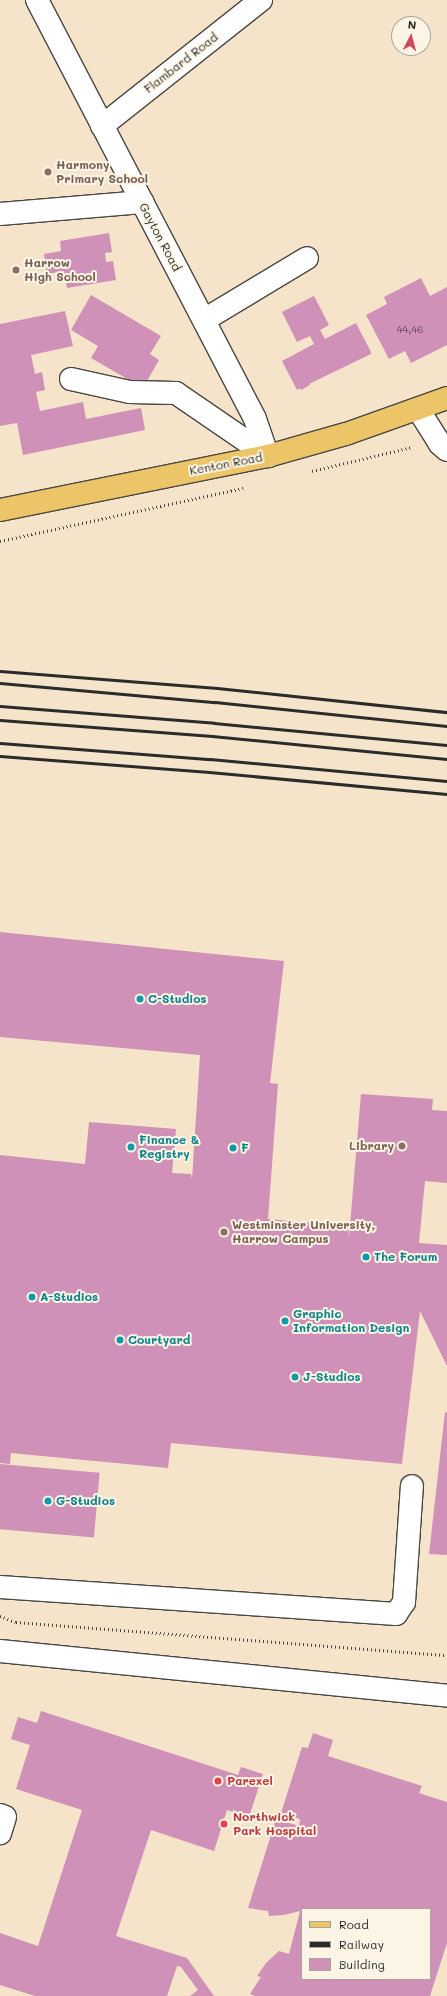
<!DOCTYPE html>
<style>
body{margin:0}
#map{position:relative;width:447px;height:1996px;overflow:hidden;background:#f5e4ca;font-family:Mali,sans-serif}
div>[style]{position:absolute}
.building>*{inset:0;background:#cf91b7;transform-origin:0 0}
.path>*{height:2.5px;margin-top:-1.25px;transform-origin:0;background:repeating-linear-gradient(90deg,#494743 0 1px,transparent 0 4px)}
.roads{filter:drop-shadow(1px 0 #494743) drop-shadow(-1px 0 #494743) drop-shadow(0 1px #494743) drop-shadow(0 -1px #494743)}
.minor>*{height:22px;margin:-11px;padding:0 11px;transform-origin:11px;border-radius:11px;background:#fff}
.major>*{height:22px;margin:-11px;padding:0 11px;transform-origin:11px;border-radius:11px;background:#ecc569}
.rail>*{height:3px;margin:-1.5px;padding:0 1.5px;transform-origin:1.5px;border-radius:1.5px;background:#2b2b2b}
.dots>*{width:11px;height:11px;translate:-50% -50%;box-sizing:border-box;border:2px solid #fcf5e5;border-radius:50%}
span{translate:-50% -50%;white-space:nowrap;text-align:center;line-height:1.15;-webkit-text-stroke:4px #fcf5e5;paint-order:stroke}
.number-label{font-size:10px;color:#54444e}
.number-label span{-webkit-text-stroke-width:0}
.street-label{font-size:12px;color:#2b2b2b}
.education-label{font-size:12px;color:#785e54;font-weight:700}
.left{translate:0 -50%;text-align:left}
.right{translate:-100% -50%;text-align:right}
.culture-label{font-size:12px;color:#0d838f;font-weight:700}
.health-label{font-size:12px;color:#be3a42;font-weight:700}
.legend{position:absolute;left:301px;top:1908px;width:130px;height:72px;box-sizing:border-box;background:#fcf5e5;border:1px solid #a8a49b;margin:0;padding:5px 7px;list-style:none;font-size:12px;color:#2b2b2b}
.legend li{display:flex;align-items:center;gap:8px;height:20px}
.legend b{width:20px;border:1px solid #a8a49b}
.north{position:absolute;left:391px;top:16px;width:40px;height:40px;box-sizing:border-box;background:#fcf5e5;border:1px solid #a8a49b;border-radius:50%;rotate:6deg;font-size:11px;font-weight:700;line-height:16px;text-align:center;color:#2b2b2b}
.north::after{content:'';display:block;margin:auto;width:14px;height:18px;background:#d1495b;clip-path:polygon(50% 0,100% 100%,50% 72%,0 100%)}
</style>
<div id="map">
<div class="building">
<i style="clip-path:polygon(109px 233px,112px 252px,105px 253px,106px 262px,113px 261px,116px 280px,67px 288px,64px 271px,47px 274px,44px 254px,61px 251px,60px 241px)"></i>
<i style="clip-path:polygon(421px 278px,430px 296px,447px 287px,447px 345px,411px 363px,405px 351px,389px 359px,366px 315px,387px 304px,384px 297px)"></i>
<i style="clip-path:polygon(91px 295px,161px 336px,150px 354px,159px 360px,143px 388px,91px 358px,98px 346px,71px 330px)"></i>
<i style="clip-path:polygon(314px 296px,329px 325px,320px 330px,325px 339px,356px 323px,371px 352px,371px 354px,309px 384px,310px 385px,301px 390px,300px 388px,297px 390px,282px 361px,314px 344px,310px 336px,297px 342px,282px 312px)"></i>
<i style="clip-path:polygon(65px 311px,73px 346px,31px 355px,35px 374px,42px 372px,45px 390px,36px 392px,40px 411px,83px 402px,86px 419px,141px 408px,145px 430px,23px 455px,17px 423px,0 426px,0 324px)"></i>
<i style="clip-path:polygon(0 932px,284px 961px,270px 1083px,278px 1084px,268px 1219px,348px 1226px,349px 1237px,361px 1094px,433px 1099px,432px 1110px,447px 1111px,447px 1183px,425px 1181px,419px 1243px,447px 1245px,447px 1366px,420px 1311px,402px 1464px,171px 1443px,168px 1468px,11px 1453px,10px 1464px,0 1463px,0 1155px,85px 1164px,89px 1122px,176px 1129px,172px 1173px,191px 1174px,192px 1179px,200px 1055px,0 1037px)"></i>
<i style="clip-path:polygon(445px 1412px,447px 1413px,447px 1555px,429px 1554px)"></i>
<i style="left:0;top:1464px;width:100px;height:65px;rotate:5deg"></i>
<i style="clip-path:polygon(41px 1711px,238px 1775px,241px 1767px,263px 1774px,249px 1817px,227px 1810px,214px 1851px,151px 1830px,116px 1936px,187px 1958px,214px 1996px,190px 1996px,198px 1990px,181px 1967px,177px 1966px,167px 1996px,35px 1996px,0 1985px,0 1933px,38px 1946px,82px 1810px,16px 1789px,30px 1745px,11px 1739px,18px 1717px,37px 1723px)"></i>
<i style="clip-path:polygon(evenodd,313px 1733px,333px 1740px,328px 1756px,422px 1786px,419px 1793px,447px 1802px,447px 1943px,430px 1996px,255px 1996px,250px 1994px,261px 1977px,257px 1976px,266px 1963px,279px 1951px,289px 1954px,300px 1911px,284px 1915px,269px 1916px,268px 1911px,248px 1908px,276px 1819px,299px 1826px,300px 1819px,281px 1813px,302px 1747px,308px 1748px,313px 1733px,302px 1909px,430px 1909px,430px 1979px,302px 1979px,302px 1909px)"></i>
</div>
<div class="path">
<i style="left:312px;top:471px;width:103px;rotate:-13.5deg"></i>
<i style="left:0;top:541px;width:249px;rotate:-12.3deg"></i>
<i style="left:0;top:1616px;width:17px;rotate:21deg"></i>
<i style="left:16px;top:1622px;width:432px;rotate:4.4deg"></i>
</div>
<div class="roads">
<div class="minor">
<i style="left:37px;top:0;width:472px;rotate:62.5deg"></i>
<i style="left:255px;top:419px;width:39px;rotate:71deg"></i>
<i style="left:102px;top:126px;width:203px;rotate:-38.4deg"></i>
<i style="left:0;top:214px;width:143px;rotate:-4.8deg"></i>
<i style="left:204px;top:320px;width:120px;rotate:-31deg"></i>
<i style="left:71px;top:379px;width:60px;rotate:12.4deg"></i>
<i style="left:130px;top:392px;width:46px;rotate:1.2deg"></i>
<i style="left:176px;top:393px;width:112px;rotate:34.4deg"></i>
<i style="left:418px;top:409px;width:41px;rotate:57.8deg"></i>
<i style="left:440px;top:444px;width:9px;rotate:41deg"></i>
<i style="left:0;top:1587px;width:397px;rotate:3.9deg"></i>
<i style="left:396px;top:1614px;width:14px;rotate:-56deg"></i>
<i style="left:404px;top:1602px;width:116px;rotate:-86.1deg"></i>
<i style="left:0;top:1651px;width:449px;rotate:5.7deg"></i>
<i style="left:0;top:1815px;width:5px;rotate:22deg"></i>
<i style="left:5px;top:1817px;width:17px;rotate:107deg"></i>
</div>
<div class="major">
<i style="left:0;top:510px;width:273px;rotate:-11.4deg"></i>
<i style="left:268px;top:456px;width:81px;rotate:-15.8deg"></i>
<i style="left:346px;top:434px;width:107px;rotate:-19.6deg"></i>
</div>
</div>
<div class="rail">
<i style="left:0;top:671px;width:218px;rotate:4.5deg"></i>
<i style="left:217px;top:688px;width:231px;rotate:6deg"></i>
<i style="left:0;top:683px;width:216px;rotate:5.1deg"></i>
<i style="left:215px;top:702px;width:233px;rotate:5.9deg"></i>
<i style="left:0;top:706px;width:215px;rotate:4.5deg"></i>
<i style="left:214px;top:723px;width:234px;rotate:5.4deg"></i>
<i style="left:0;top:720px;width:213px;rotate:4.3deg"></i>
<i style="left:212px;top:736px;width:236px;rotate:5.6deg"></i>
<i style="left:0;top:743px;width:211px;rotate:4.4deg"></i>
<i style="left:210px;top:759px;width:238px;rotate:5.3deg"></i>
<i style="left:0;top:756px;width:210px;rotate:4.4deg"></i>
<i style="left:209px;top:772px;width:239px;rotate:5.3deg"></i>
</div>
<div class="dots">
<i style="left:48px;top:172px;background:#8d6e63"></i>
<i style="left:16px;top:270px;background:#8d6e63"></i>
<i style="left:140px;top:999px;background:#0f9aa8"></i>
<i style="left:402px;top:1146px;background:#8d6e63"></i>
<i style="left:131px;top:1147px;background:#0f9aa8"></i>
<i style="left:233px;top:1148px;background:#0f9aa8"></i>
<i style="left:224px;top:1232px;background:#8d6e63"></i>
<i style="left:366px;top:1257px;background:#0f9aa8"></i>
<i style="left:32px;top:1297px;background:#0f9aa8"></i>
<i style="left:285px;top:1321px;background:#0f9aa8"></i>
<i style="left:120px;top:1340px;background:#0f9aa8"></i>
<i style="left:295px;top:1377px;background:#0f9aa8"></i>
<i style="left:48px;top:1501px;background:#0f9aa8"></i>
<i style="left:218px;top:1781px;background:#e0444e"></i>
<i style="left:224px;top:1824px;background:#e0444e"></i>
</div>
<div class="number-label">
<span style="left:410px;top:330px">44,46</span>
</div>
<div class="street-label">
<span style="left:181px;top:63px;rotate:-38deg">Flambard Road</span>
<span style="left:160px;top:237px;rotate:62deg">Gayton Road</span>
<span style="left:226px;top:464px;rotate:-11deg">Kenton Road</span>
</div>
<div class="education-label">
<span class="left" style="left:56px;top:172px">Harmony<br>Primary School</span>
<span class="left" style="left:24px;top:270px">Harrow<br>High School</span>
<span class="right" style="left:394px;top:1146px">Library</span>
<span class="left" style="left:232px;top:1232px">Westminster University,<br>Harrow Campus</span>
</div>
<div class="culture-label">
<span class="left" style="left:148px;top:999px">C-Studios</span>
<span class="left" style="left:139px;top:1147px">Finance &amp;<br>Registry</span>
<span class="left" style="left:241px;top:1148px">F</span>
<span class="left" style="left:374px;top:1257px">The Forum</span>
<span class="left" style="left:40px;top:1297px">A-Studios</span>
<span class="left" style="left:293px;top:1321px">Graphic<br>Information Design</span>
<span class="left" style="left:128px;top:1340px">Courtyard</span>
<span class="left" style="left:303px;top:1377px">J-Studios</span>
<span class="left" style="left:56px;top:1501px">G-Studios</span>
</div>
<div class="health-label">
<span class="left" style="left:227px;top:1781px">Parexel</span>
<span class="left" style="left:233px;top:1824px">Northwick<br>Park Hospital</span>
</div>
<ul class="legend">
<li><b style="height:5px;background:#ecc569"></b>Road</li>
<li><b style="height:5px;background:#2b2b2b"></b>Railway</li>
<li><b style="height:11px;background:#cf91b7"></b>Building</li>
</ul>
<div class="north">N</div>
</div>
